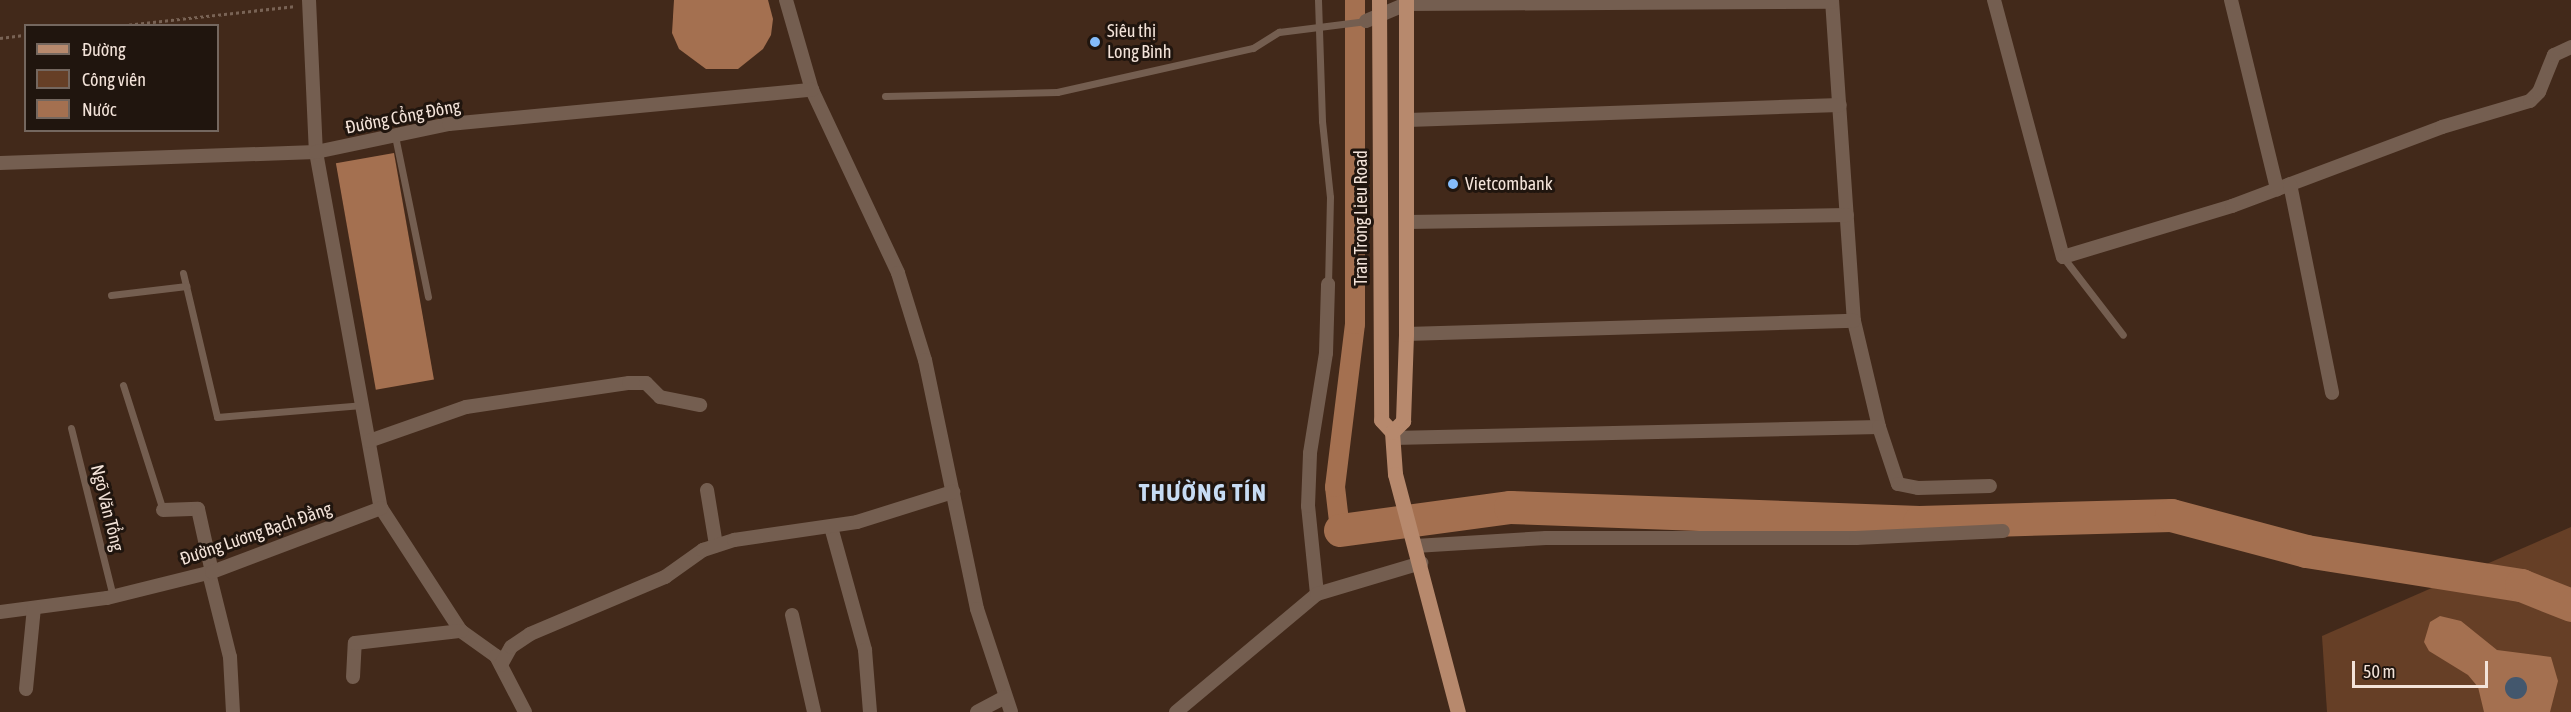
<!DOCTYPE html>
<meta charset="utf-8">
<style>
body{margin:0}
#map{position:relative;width:2571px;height:712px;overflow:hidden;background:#42291a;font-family:"Asap Condensed",sans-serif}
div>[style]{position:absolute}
.green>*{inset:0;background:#663f26}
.water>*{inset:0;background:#a47050;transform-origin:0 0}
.canal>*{height:20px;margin:-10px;padding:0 10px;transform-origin:10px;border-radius:10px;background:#a47050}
.river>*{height:33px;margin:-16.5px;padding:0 16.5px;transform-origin:16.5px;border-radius:16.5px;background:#a47050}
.building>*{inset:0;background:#43576d}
.round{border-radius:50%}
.path>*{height:3px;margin-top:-1.5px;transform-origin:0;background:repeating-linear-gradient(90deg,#796355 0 3px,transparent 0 6px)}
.service>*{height:7px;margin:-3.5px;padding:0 3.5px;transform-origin:3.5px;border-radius:3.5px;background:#745e50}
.minor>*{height:14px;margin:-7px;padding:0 7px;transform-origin:7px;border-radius:7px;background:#745e50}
.primary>*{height:15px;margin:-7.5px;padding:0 7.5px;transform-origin:7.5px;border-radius:7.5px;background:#b7896d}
.dots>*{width:16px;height:16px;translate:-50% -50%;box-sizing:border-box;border:3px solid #20150e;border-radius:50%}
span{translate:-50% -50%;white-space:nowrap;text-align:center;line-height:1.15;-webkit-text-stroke:6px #20150e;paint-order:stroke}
.poi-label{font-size:18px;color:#f3e3d9}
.left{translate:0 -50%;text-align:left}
.street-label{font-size:18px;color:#f3e3d9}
.district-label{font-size:24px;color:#c7dcf4;font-weight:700;letter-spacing:1.5px}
.legend{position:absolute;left:24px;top:24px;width:195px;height:108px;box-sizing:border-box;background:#20150e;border:2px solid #74675f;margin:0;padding:8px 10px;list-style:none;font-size:18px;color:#f3e3d9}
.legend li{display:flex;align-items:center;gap:12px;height:30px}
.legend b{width:30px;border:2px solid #74675f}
.scale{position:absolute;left:2352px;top:661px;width:136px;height:27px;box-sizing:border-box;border:3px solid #f3e3d9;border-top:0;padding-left:8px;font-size:18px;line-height:21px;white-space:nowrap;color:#f3e3d9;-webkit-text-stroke:4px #20150e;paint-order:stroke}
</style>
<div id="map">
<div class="green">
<i style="clip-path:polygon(2571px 527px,2571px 712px,2327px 712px,2322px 636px)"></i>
</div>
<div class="water">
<i style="clip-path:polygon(674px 0,768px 0,773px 19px,771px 35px,763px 49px,738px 69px,706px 69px,679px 49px,672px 33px)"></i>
<i style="left:394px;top:153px;width:230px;height:59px;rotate:80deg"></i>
<i style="clip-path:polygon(2440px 616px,2461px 621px,2497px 650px,2551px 657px,2558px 681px,2550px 712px,2484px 712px,2478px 687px,2468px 675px,2429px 651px,2424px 642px,2430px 622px)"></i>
</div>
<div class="canal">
<i style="left:1340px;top:530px;width:43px;rotate:-96.6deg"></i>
<i style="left:1335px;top:487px;width:164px;rotate:-83deg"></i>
<i style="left:1355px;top:324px;width:324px;rotate:-90deg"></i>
</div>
<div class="river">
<i style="left:1340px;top:530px;width:172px;rotate:-7.7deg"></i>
<i style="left:1510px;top:507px;width:409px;rotate:2.1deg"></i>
<i style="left:1919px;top:522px;width:252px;rotate:-1.6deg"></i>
<i style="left:2171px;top:515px;width:140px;rotate:14.9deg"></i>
<i style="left:2306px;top:551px;width:218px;rotate:9deg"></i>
<i style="left:2521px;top:585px;width:54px;rotate:21.8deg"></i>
</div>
<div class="building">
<i class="round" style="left:2505px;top:677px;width:22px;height:22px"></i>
</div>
<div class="path">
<i style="left:117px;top:26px;width:178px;rotate:-6.4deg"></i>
<i style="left:0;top:38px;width:26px;rotate:-7deg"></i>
</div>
<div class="service">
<i style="left:1318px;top:0;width:121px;rotate:88.1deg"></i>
<i style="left:1322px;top:121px;width:76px;rotate:84deg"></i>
<i style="left:1330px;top:197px;width:87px;rotate:91.3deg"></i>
<i style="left:885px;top:96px;width:172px;rotate:-1.3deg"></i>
<i style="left:1057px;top:92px;width:201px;rotate:-12.7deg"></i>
<i style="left:1253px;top:48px;width:31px;rotate:-32deg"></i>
<i style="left:1279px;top:32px;width:88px;rotate:-7.2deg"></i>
<i style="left:395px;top:136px;width:164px;rotate:78.4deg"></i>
<i style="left:2063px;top:257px;width:98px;rotate:52.4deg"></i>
<i style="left:183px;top:273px;width:148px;rotate:76.7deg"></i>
<i style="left:217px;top:417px;width:145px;rotate:-4.7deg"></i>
<i style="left:111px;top:295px;width:76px;rotate:-6.8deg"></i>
<i style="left:123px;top:385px;width:131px;rotate:72.3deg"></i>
<i style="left:71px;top:428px;width:173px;rotate:76deg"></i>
</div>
<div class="minor">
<i style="left:309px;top:0;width:152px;rotate:87.4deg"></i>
<i style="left:316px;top:152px;width:362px;rotate:79.7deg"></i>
<i style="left:381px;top:508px;width:147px;rotate:57deg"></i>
<i style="left:461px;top:631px;width:43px;rotate:35.5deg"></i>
<i style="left:496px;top:656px;width:63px;rotate:62.6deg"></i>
<i style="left:786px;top:0;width:94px;rotate:73.9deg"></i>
<i style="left:812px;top:90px;width:202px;rotate:64.8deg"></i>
<i style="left:898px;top:273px;width:91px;rotate:72.8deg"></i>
<i style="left:925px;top:360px;width:254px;rotate:78.2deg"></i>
<i style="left:977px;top:609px;width:108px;rotate:71.7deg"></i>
<i style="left:1832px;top:0;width:322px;rotate:86.1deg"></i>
<i style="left:1854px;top:321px;width:109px;rotate:76.7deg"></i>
<i style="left:1994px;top:0;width:266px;rotate:75deg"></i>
<i style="left:2063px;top:257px;width:177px;rotate:-16.8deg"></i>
<i style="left:2232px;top:206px;width:224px;rotate:-20.6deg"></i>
<i style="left:2442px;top:127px;width:92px;rotate:-16.5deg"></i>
<i style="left:2530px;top:101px;width:13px;rotate:-45deg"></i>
<i style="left:2539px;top:92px;width:40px;rotate:-68deg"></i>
<i style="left:2554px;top:55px;width:19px;rotate:-25deg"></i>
<i style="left:2231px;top:0;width:195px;rotate:76.3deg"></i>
<i style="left:1366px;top:21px;width:43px;rotate:-23deg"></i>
<i style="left:1406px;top:4px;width:426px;rotate:-0.3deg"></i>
<i style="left:1408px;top:120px;width:432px;rotate:-2deg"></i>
<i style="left:0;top:163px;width:316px;rotate:-2deg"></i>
<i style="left:316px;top:152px;width:136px;rotate:-11.9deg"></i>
<i style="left:449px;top:124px;width:365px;rotate:-5.4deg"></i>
<i style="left:2290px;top:184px;width:213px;rotate:78.6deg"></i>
<i style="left:1407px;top:222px;width:440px;rotate:-0.9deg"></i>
<i style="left:1406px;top:334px;width:448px;rotate:-1.7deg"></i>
<i style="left:1393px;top:438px;width:486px;rotate:-1.3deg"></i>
<i style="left:1879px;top:427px;width:60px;rotate:71.6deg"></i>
<i style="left:1898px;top:484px;width:20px;rotate:11deg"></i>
<i style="left:1918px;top:488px;width:72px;rotate:-1.6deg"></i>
<i style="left:369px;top:441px;width:103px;rotate:-19.3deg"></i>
<i style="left:466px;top:407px;width:165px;rotate:-8.4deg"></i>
<i style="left:629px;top:383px;width:17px"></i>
<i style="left:646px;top:383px;width:20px;rotate:45deg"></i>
<i style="left:660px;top:397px;width:41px;rotate:11.3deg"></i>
<i style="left:707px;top:490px;width:56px;rotate:80.7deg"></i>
<i style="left:163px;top:510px;width:35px;rotate:-2deg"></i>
<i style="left:198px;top:509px;width:65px;rotate:77.5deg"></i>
<i style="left:831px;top:527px;width:128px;rotate:74.5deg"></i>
<i style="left:865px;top:650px;width:62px;rotate:85.4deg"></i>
<i style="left:1415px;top:546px;width:131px;rotate:-3.5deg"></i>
<i style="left:1546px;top:538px;width:310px"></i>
<i style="left:1856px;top:538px;width:147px;rotate:-2.7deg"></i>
<i style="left:209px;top:573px;width:87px;rotate:76deg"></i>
<i style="left:230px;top:657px;width:55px;rotate:86.9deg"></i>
<i style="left:1317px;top:594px;width:88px;rotate:-95.8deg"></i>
<i style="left:1308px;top:506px;width:53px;rotate:-87.8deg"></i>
<i style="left:1310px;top:453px;width:101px;rotate:-80.9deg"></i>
<i style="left:1326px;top:353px;width:69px;rotate:-88.3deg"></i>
<i style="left:0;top:612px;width:108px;rotate:-7.5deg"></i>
<i style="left:107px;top:598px;width:108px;rotate:-13.9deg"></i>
<i style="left:212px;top:572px;width:181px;rotate:-20.7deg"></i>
<i style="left:792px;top:615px;width:99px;rotate:77.2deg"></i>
<i style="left:501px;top:665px;width:21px;rotate:-61deg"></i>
<i style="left:511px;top:647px;width:23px;rotate:-34deg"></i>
<i style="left:530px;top:634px;width:147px;rotate:-22.9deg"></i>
<i style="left:665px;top:577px;width:47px;rotate:-35.4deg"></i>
<i style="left:703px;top:550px;width:33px;rotate:-18deg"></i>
<i style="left:734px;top:540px;width:124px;rotate:-8.3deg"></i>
<i style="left:857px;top:522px;width:101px;rotate:-17.4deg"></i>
<i style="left:353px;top:677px;width:34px;rotate:-87deg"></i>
<i style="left:355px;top:643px;width:107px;rotate:-6.5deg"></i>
<i style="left:26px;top:689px;width:81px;rotate:-84.4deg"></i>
<i style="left:977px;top:712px;width:32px;rotate:-28deg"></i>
<i style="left:1176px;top:712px;width:184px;rotate:-39.9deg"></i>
<i style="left:1317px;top:594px;width:109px;rotate:-16.6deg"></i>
</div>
<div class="primary">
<i style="left:1379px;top:0;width:420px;rotate:89.7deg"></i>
<i style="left:1381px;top:420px;width:16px;rotate:47deg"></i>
<i style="left:1392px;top:432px;width:42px;rotate:85.9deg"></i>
<i style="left:1395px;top:474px;width:246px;rotate:75.2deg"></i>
<i style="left:1392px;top:432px;width:16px;rotate:-45deg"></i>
<i style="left:1403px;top:421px;width:87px;rotate:-88deg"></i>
<i style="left:1406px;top:334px;width:334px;rotate:-90deg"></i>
</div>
<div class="dots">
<i style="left:1095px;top:42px;background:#84bcfb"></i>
<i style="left:1453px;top:184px;background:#84bcfb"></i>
</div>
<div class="poi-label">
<span class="left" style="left:1107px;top:42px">Siêu thị<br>Long Bình</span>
<span class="left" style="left:1465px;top:184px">Vietcombank</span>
</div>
<div class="street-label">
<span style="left:403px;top:117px;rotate:-11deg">Đường Cổng Đông</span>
<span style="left:1361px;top:218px;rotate:-90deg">Tran Trong Lieu Road</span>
<span style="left:107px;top:508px;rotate:76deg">Ngõ Văn Tổng</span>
<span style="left:256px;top:534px;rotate:-19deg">Đường Lương Bạch Đằng</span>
</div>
<div class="district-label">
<span style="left:1203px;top:493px">THƯỜNG TÍN</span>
</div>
<ul class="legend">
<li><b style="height:8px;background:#b7896d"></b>Đường</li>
<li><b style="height:16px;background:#663f26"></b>Công viên</li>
<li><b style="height:16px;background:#a47050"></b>Nước</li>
</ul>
<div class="scale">50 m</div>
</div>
